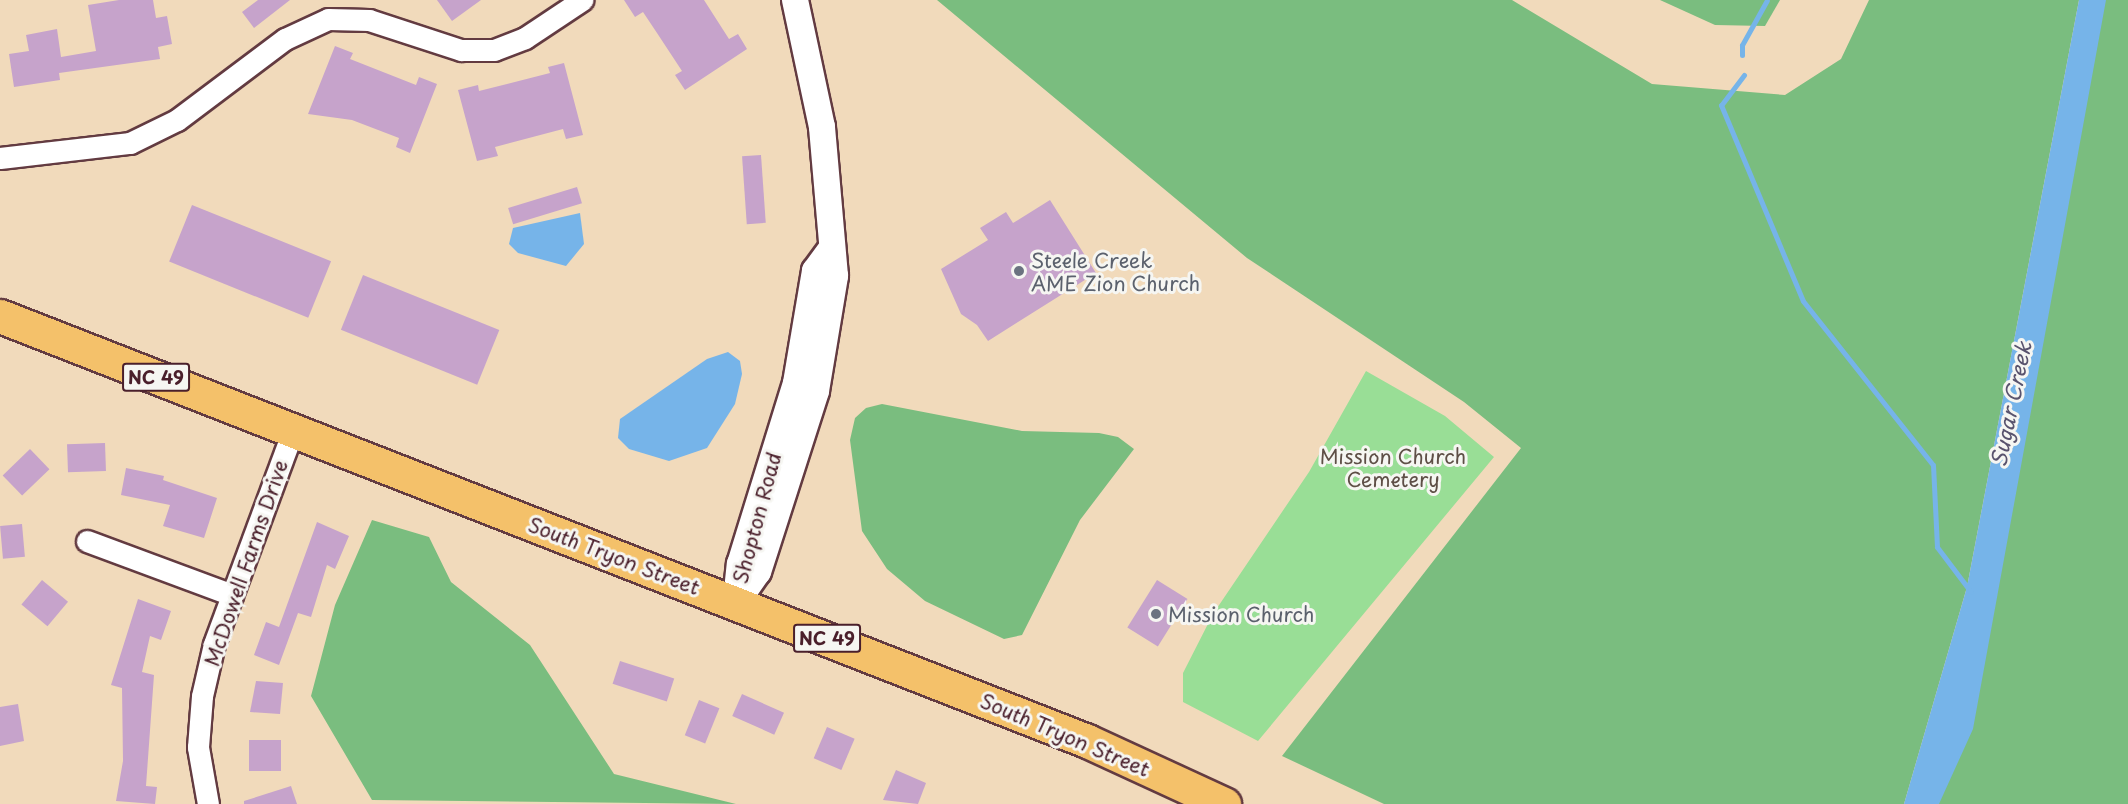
<!DOCTYPE html>
<style>
body{margin:0}
#map{position:relative;width:2128px;height:804px;overflow:hidden;background:#f1dabb;font-family:"Playpen Sans",sans-serif}
div>[style]{position:absolute}
.green>*{inset:0;background:#99de96}
.forest>*{inset:0;background:#7abd7f}
.water>*{inset:0;background:#76b4e9}
.stream>*{height:5px;margin:-2.5px;padding:0 2.5px;transform-origin:2.5px;border-radius:2.5px;background:#76b4e9}
.building>*{inset:0;background:#c6a3cb;transform-origin:0 0}
.roads{filter:drop-shadow(2px 0 #633b41) drop-shadow(-2px 0 #633b41) drop-shadow(0 2px #633b41) drop-shadow(0 -2px #633b41)}
.minor>*{height:21px;margin:-10.5px;padding:0 10.5px;transform-origin:10.5px;border-radius:10.5px;background:#fff}
.tertiary>*{height:26px;margin:-13px;padding:0 13px;transform-origin:13px;border-radius:13px;background:#fff}
.primary>*{height:33px;margin:-16.5px;padding:0 16.5px;transform-origin:16.5px;border-radius:16.5px;background:#f4c16a}
.dots>*{width:16px;height:16px;translate:-50% -50%;box-sizing:border-box;border:3px solid #f6f6f2;border-radius:50%}
span{translate:-50% -50%;white-space:nowrap;text-align:center;line-height:1.15;-webkit-text-stroke:6px #f6f6f2;paint-order:stroke}
.shield-label span{padding:2px 4px;background:#f6f6f2;border:2px solid;border-radius:4px;-webkit-text-stroke-width:0}
.shield-label{font-size:18px;color:#4a1f2b;font-weight:700}
.worship-label{font-size:20px;color:#5b616d}
.left{translate:0 -50%;text-align:left}
.park-label{font-size:20px;color:#5e4f46}
.street-label{font-size:20px;color:#4a1f2b}
.water-label{font-size:21px;color:#59536e;font-style:italic}
</style>
<div id="map">
<div class="green">
<i style="clip-path:polygon(1366px 371px,1445px 416px,1494px 457px,1258px 741px,1183px 702px,1183px 673px,1213px 614px,1309px 472px)"></i>
</div>
<div class="forest">
<i style="clip-path:polygon(937px 0,1512px 0,1652px 84px,1785px 95px,1841px 59px,1869px 0,2079px 0,1967px 587px,1904px 804px,1384px 804px,1282px 756px,1521px 448px,1464px 402px,1247px 258px)"></i>
<i style="clip-path:polygon(1660px 0,1780px 0,1765px 26px,1715px 25px)"></i>
<i style="clip-path:polygon(2093px 0,2128px 0,2128px 804px,1917px 804px,1939px 749px)"></i>
<i style="clip-path:polygon(882px 404px,1022px 431px,1099px 433px,1118px 437px,1134px 449px,1080px 520px,1022px 635px,1004px 639px,925px 601px,887px 569px,862px 531px,850px 440px,855px 418px,866px 408px)"></i>
<i style="clip-path:polygon(372px 520px,429px 537px,451px 582px,530px 645px,614px 774px,736px 804px,372px 800px,311px 696px,335px 605px)"></i>
</div>
<div class="water">
<i style="clip-path:polygon(2079px 0,2106px 0,1973px 729px,1939px 804px,1904px 804px,1967px 587px)"></i>
<i style="clip-path:polygon(580px 213px,584px 244px,566px 266px,518px 253px,509px 244px,513px 228px)"></i>
<i style="clip-path:polygon(728px 352px,740px 361px,742px 374px,735px 404px,707px 448px,669px 461px,629px 449px,618px 438px,620px 419px,707px 359px)"></i>
</div>
<div class="stream">
<i style="left:1742px;top:55px;width:10px;rotate:-90deg"></i>
<i style="left:1742px;top:45px;width:51px;rotate:-60.9deg"></i>
<i style="left:1744px;top:75px;width:38px;rotate:127deg"></i>
<i style="left:1721px;top:105px;width:212px;rotate:67.3deg"></i>
<i style="left:1803px;top:301px;width:209px;rotate:51.6deg"></i>
<i style="left:1933px;top:465px;width:82px;rotate:87.2deg"></i>
<i style="left:1937px;top:547px;width:56px;rotate:52.9deg"></i>
</div>
<div class="building">
<i style="clip-path:polygon(119px 0,153px 0,156px 18px,167px 16px,172px 44px,158px 47px,160px 59px,59px 73px,60px 80px,14px 87px,9px 54px,29px 51px,26px 35px,57px 29px,61px 57px,96px 51px,88px 5px)"></i>
<i style="clip-path:polygon(258px 0,290px 0,254px 28px,242px 12px)"></i>
<i style="clip-path:polygon(437px 0,481px 0,452px 21px)"></i>
<i style="clip-path:polygon(624px 0,704px 0,729px 39px,738px 34px,747px 49px,685px 90px,675px 75px,682px 71px,657px 33px,643px 12px,635px 17px)"></i>
<i style="clip-path:polygon(335px 46px,353px 53px,350px 59px,416px 85px,419px 77px,437px 84px,410px 153px,396px 147px,399px 138px,352px 120px,308px 114px)"></i>
<i style="clip-path:polygon(564px 63px,583px 135px,566px 139px,563px 129px,495px 147px,498px 156px,477px 161px,458px 90px,478px 85px,479px 91px,550px 73px,548px 67px)"></i>
<i style="left:761px;top:155px;width:68px;height:19px;rotate:86deg"></i>
<i style="left:577px;top:187px;width:17px;height:72px;rotate:73deg"></i>
<i style="clip-path:polygon(1050px 200px,1096px 273px,988px 341px,977px 325px,961px 314px,941px 269px,988px 240px,980px 228px,1006px 212px,1013px 223px)"></i>
<i style="left:192px;top:205px;width:150px;height:61px;rotate:22deg"></i>
<i style="left:363px;top:275px;width:147px;height:59px;rotate:22deg"></i>
<i style="left:105px;top:443px;width:28px;height:38px;rotate:88deg"></i>
<i style="left:30px;top:449px;width:28px;height:38px;rotate:46deg"></i>
<i style="clip-path:polygon(126px 468px,164px 476px,163px 480px,217px 498px,204px 538px,163px 526px,170px 505px,121px 495px)"></i>
<i style="clip-path:polygon(317px 522px,349px 536px,335px 569px,327px 565px,311px 617px,298px 613px,279px 665px,254px 655px,266px 622px,279px 627px)"></i>
<i style="left:22px;top:524px;width:33px;height:22px;rotate:85deg"></i>
<i style="left:42px;top:580px;width:34px;height:32px;rotate:40deg"></i>
<i style="left:1157px;top:580px;width:36px;height:56px;rotate:32deg"></i>
<i style="clip-path:polygon(138px 599px,171px 611px,161px 640px,150px 636px,142px 672px,154px 675px,146px 786px,157px 787px,155px 804px,116px 801px,123px 761px,122px 688px,111px 685px)"></i>
<i style="left:620px;top:661px;width:57px;height:24px;rotate:18deg"></i>
<i style="clip-path:polygon(256px 681px,283px 683px,280px 714px,250px 712px)"></i>
<i style="left:742px;top:694px;width:46px;height:24px;rotate:24deg"></i>
<i style="left:699px;top:700px;width:22px;height:38px;rotate:22deg"></i>
<i style="clip-path:polygon(18px 704px,24px 741px,0 746px,0 707px)"></i>
<i style="left:827px;top:727px;width:30px;height:34px;rotate:23deg"></i>
<i style="left:249px;top:740px;width:32px;height:31px"></i>
<i style="clip-path:polygon(896px 770px,926px 783px,918px 804px,883px 800px)"></i>
<i style="clip-path:polygon(291px 786px,297px 804px,244px 804px,244px 801px)"></i>
</div>
<div class="roads">
<div class="minor">
<i style="left:0;top:158px;width:131px;rotate:-6.6deg"></i>
<i style="left:130px;top:143px;width:52px;rotate:-26.1deg"></i>
<i style="left:177px;top:120px;width:135px;rotate:-36.9deg"></i>
<i style="left:285px;top:39px;width:47px;rotate:-24.9deg"></i>
<i style="left:328px;top:19px;width:41px;rotate:1.4deg"></i>
<i style="left:369px;top:20px;width:97px;rotate:18.1deg"></i>
<i style="left:461px;top:50px;width:33px"></i>
<i style="left:494px;top:50px;width:33px;rotate:-21deg"></i>
<i style="left:525px;top:38px;width:69px;rotate:-33.7deg"></i>
<i style="left:87px;top:541px;width:155px;rotate:20.4deg"></i>
<i style="left:208px;top:804px;width:58px;rotate:-100deg"></i>
<i style="left:198px;top:747px;width:51px;rotate:-85.5deg"></i>
<i style="left:202px;top:696px;width:53px;rotate:-77deg"></i>
<i style="left:214px;top:644px;width:228px;rotate:-69.7deg"></i>
</div>
<div class="tertiary">
<i style="left:736px;top:600px;width:36px;rotate:-84deg"></i>
<i style="left:740px;top:564px;width:189px;rotate:-72.8deg"></i>
<i style="left:796px;top:383px;width:114px;rotate:-80.4deg"></i>
<i style="left:815px;top:271px;width:24px;rotate:-54deg"></i>
<i style="left:736px;top:603px;width:38px;rotate:-55deg"></i>
<i style="left:758px;top:572px;width:190px;rotate:-72.2deg"></i>
<i style="left:816px;top:391px;width:117px;rotate:-80.6deg"></i>
<i style="left:835px;top:276px;width:150px;rotate:-95deg"></i>
<i style="left:822px;top:127px;width:130px;rotate:-102deg"></i>
</div>
<div class="primary">
<i style="left:0;top:316px;width:1167px;rotate:21.35deg"></i>
<i style="left:1087px;top:741px;width:151px;rotate:24.7deg"></i>
</div>
</div>
<div class="dots">
<i style="left:1019px;top:271px;background:#6b7280"></i>
<i style="left:1156px;top:614px;background:#6b7280"></i>
</div>
<div class="shield-label">
<span style="left:156px;top:377px">NC 49</span>
<span style="left:827px;top:638px">NC 49</span>
</div>
<div class="worship-label">
<span class="left" style="left:1031px;top:272px">Steele Creek<br>AME Zion Church</span>
<span class="left" style="left:1168px;top:614px">Mission Church</span>
</div>
<div class="park-label">
<span style="left:1393px;top:468px">Mission Church<br>Cemetery</span>
</div>
<div class="street-label">
<span style="left:757px;top:518px;rotate:-75deg">Shopton Road</span>
<span style="left:614px;top:556px;rotate:21deg">South Tryon Street</span>
<span style="left:246px;top:563px;rotate:-71deg">McDowell Farms Drive</span>
<span style="left:1065px;top:735px;rotate:23deg">South Tryon Street</span>
</div>
<div class="water-label">
<span style="left:2010px;top:404px;rotate:-78deg">Sugar Creek</span>
</div>
</div>
